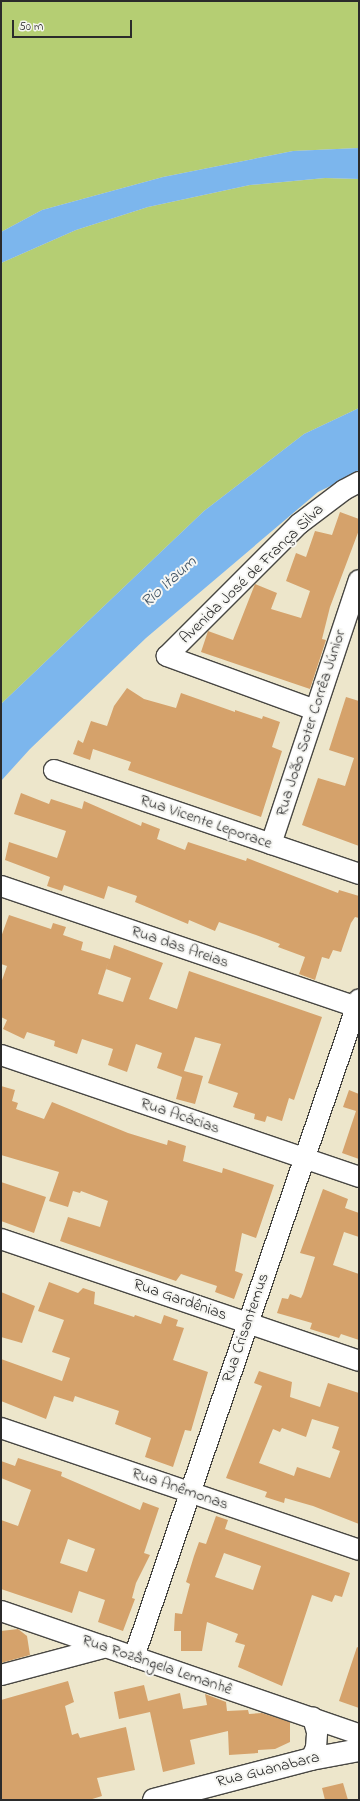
<!DOCTYPE html>
<meta charset="utf-8">
<style>
body{margin:0}
#map{position:relative;width:360px;height:1801px;overflow:hidden;background:#ede6cb;font-family:"Indie Flower",sans-serif}
div>[style]{position:absolute}
.green>*{inset:0;background:#b5ce73}
.water>*{inset:0;background:#7cb6ed}
.building>*{inset:0;background:#d5a26b}
.roads{filter:drop-shadow(1px 0 #484743) drop-shadow(-1px 0 #484743) drop-shadow(0 1px #484743) drop-shadow(0 -1px #484743)}
.minor>*{height:20px;margin:-10px;padding:0 10px;transform-origin:10px;border-radius:10px;background:#fff}
.major>*{height:22px;margin:-11px;padding:0 11px;transform-origin:11px;border-radius:11px;background:#fff}
span{translate:-50% -50%;white-space:nowrap;text-align:center;line-height:1.15;-webkit-text-stroke:4px #f6f6f2;paint-order:stroke}
.street-label{font-size:16px;color:#2b2b2b}
.water-label{font-size:17px;color:#435565;font-style:italic}
.frame{position:absolute;inset:0;border:2px solid #2b2b2b;pointer-events:none}
.scale{position:absolute;left:12px;top:20px;width:120px;height:18px;box-sizing:border-box;border:2px solid #2b2b2b;border-top:0;padding-left:5px;font-size:12px;line-height:14px;white-space:nowrap;color:#2b2b2b;-webkit-text-stroke:3px #f6f6f2;paint-order:stroke}
</style>
<div id="map">
<div class="green">
<i style="clip-path:polygon(1px 1px,359px 1px,359px 148px,293px 151px,163px 177px,42px 210px,1px 232px)"></i>
<i style="clip-path:polygon(325px 178px,359px 179px,359px 408px,304px 434px,204px 511px,1px 704px,1px 263px,76px 230px,148px 207px,250px 185px)"></i>
</div>
<div class="water">
<i style="clip-path:polygon(359px 148px,359px 179px,325px 178px,250px 185px,148px 207px,76px 230px,1px 263px,1px 232px,42px 210px,163px 177px,293px 151px)"></i>
<i style="clip-path:polygon(359px 408px,359px 472px,318px 492px,146px 638px,30px 749px,1px 781px,1px 704px,204px 511px,304px 434px)"></i>
</div>
<div class="building">
<i style="clip-path:polygon(340px 512px,359px 519px,359px 530px,330px 607px,322px 639px,326px 640px,310px 689px,201px 652px,208px 631px,233px 640px,255px 584px,277px 593px,271px 609px,301px 618px,310px 591px,286px 581px,296px 553px,306px 557px,315px 531px,332px 535px)"></i>
<i style="clip-path:polygon(127px 688px,144px 699px,176px 708px,181px 693px,235px 712px,235px 710px,262px 719px,263px 716px,280px 722px,272px 747px,282px 751px,261px 817px,128px 770px,131px 762px,93px 749px,90px 760px,73px 754px,78px 740px,83px 743px,91px 721px,107px 726px,114px 706px)"></i>
<i style="clip-path:polygon(346px 697px,359px 701px,359px 846px,302px 825px,318px 778px,345px 786px,354px 758px,329px 750px)"></i>
<i style="clip-path:polygon(21px 793px,49px 804px,51px 799px,82px 809px,84px 801px,141px 826px,142px 822px,160px 829px,157px 839px,185px 850px,188px 842px,246px 861px,247px 858px,338px 893px,339px 890px,359px 896px,359px 918px,355px 917px,351px 923px,341px 952px,333px 950px,329px 959px,322px 957px,315px 980px,299px 974px,305px 957px,278px 947px,280px 944px,253px 934px,219px 922px,215px 931px,189px 920px,188px 924px,135px 902px,137px 896px,108px 886px,104px 899px,64px 885px,62px 891px,47px 886px,50px 877px,5px 860px,9px 842px,57px 858px,66px 831px,14px 814px)"></i>
<i style="clip-path:polygon(evenodd,9px 915px,51px 929px,53px 923px,66px 927px,63px 935px,83px 942px,81px 950px,110px 959px,114px 945px,163px 963px,149px 999px,177px 1009px,189px 971px,322px 1017px,294px 1100px,289px 1098px,282px 1121px,267px 1116px,265px 1122px,254px 1119px,255px 1114px,233px 1107px,238px 1093px,208px 1083px,221px 1044px,195px 1037px,184px 1071px,203px 1076px,195px 1104px,176px 1099px,182px 1077px,157px 1068px,162px 1053px,136px 1044px,127px 1072px,108px 1065px,113px 1049px,82px 1039px,77px 1054px,54px 1046px,55px 1041px,27px 1032px,24px 1039px,3px 1029px,7px 1020px,1px 1017px,1px 983px,7px 966px,1px 964px,1px 937px,9px 915px,109px 960px,106px 969px,131px 978px,123px 1002px,98px 994px,109px 960px)"></i>
<i style="clip-path:polygon(1px 1086px,15px 1090px,12px 1101px,18px 1103px,16px 1109px,44px 1119px,52px 1102px,128px 1133px,167px 1145px,168px 1140px,186px 1146px,183px 1161px,222px 1173px,223px 1168px,274px 1185px,256px 1238px,242px 1233px,235px 1271px,243px 1274px,234px 1299px,215px 1292px,217px 1286px,181px 1274px,176px 1281px,60px 1241px,68px 1217px,100px 1227px,108px 1201px,81px 1191px,80px 1193px,73px 1191px,68px 1207px,49px 1201px,59px 1172px,1px 1155px)"></i>
<i style="clip-path:polygon(349px 1090px,359px 1094px,359px 1159px,342px 1153px,356px 1111px,343px 1107px)"></i>
<i style="clip-path:polygon(1px 1182px,46px 1197px,34px 1233px,1px 1221px)"></i>
<i style="clip-path:polygon(323px 1189px,348px 1199px,345px 1208px,359px 1213px,359px 1237px,344px 1232px,333px 1265px,359px 1274px,359px 1340px,341px 1334px,339px 1338px,310px 1329px,312px 1323px,277px 1313px,282px 1298px,288px 1299px,290px 1294px,301px 1298px,303px 1294px,315px 1257px,300px 1253px)"></i>
<i style="clip-path:polygon(49px 1282px,78px 1293px,83px 1288px,95px 1292px,94px 1304px,134px 1317px,135px 1315px,161px 1324px,164px 1315px,178px 1320px,176px 1326px,184px 1328px,173px 1360px,208px 1372px,191px 1431px,185px 1430px,173px 1467px,145px 1457px,151px 1438px,115px 1424px,119px 1411px,75px 1396px,73px 1402px,54px 1396px,46px 1419px,1px 1401px,1px 1359px,62px 1381px,70px 1358px,52px 1352px,64px 1320px,38px 1311px)"></i>
<i style="clip-path:polygon(1px 1292px,35px 1306px,22px 1343px,1px 1337px)"></i>
<i style="clip-path:polygon(evenodd,259px 1371px,292px 1382px,290px 1397px,320px 1407px,328px 1383px,359px 1393px,359px 1524px,313px 1506px,285px 1498px,284px 1503px,265px 1497px,267px 1492px,226px 1478px,262px 1386px,254px 1383px,259px 1371px,312px 1419px,339px 1427px,332px 1448px,340px 1451px,330px 1478px,297px 1467px,294px 1476px,259px 1463px,273px 1429px,280px 1432px,282px 1428px,306px 1437px,312px 1419px)"></i>
<i style="clip-path:polygon(evenodd,18px 1458px,62px 1472px,61px 1476px,140px 1510px,143px 1502px,159px 1508px,144px 1553px,150px 1555px,136px 1583px,132px 1598px,135px 1599px,123px 1631px,98px 1622px,105px 1600px,79px 1591px,72px 1613px,1px 1589px,1px 1520px,18px 1526px,31px 1490px,1px 1478px,1px 1461px,15px 1466px,18px 1458px,68px 1539px,95px 1549px,87px 1572px,60px 1563px,68px 1539px)"></i>
<i style="clip-path:polygon(evenodd,216px 1516px,228px 1520px,225px 1529px,350px 1573px,342px 1597px,335px 1595px,332px 1602px,312px 1595px,282px 1686px,238px 1667px,245px 1645px,235px 1642px,238px 1634px,207px 1622px,202px 1651px,181px 1651px,181px 1631px,174px 1631px,175px 1613px,182px 1614px,190px 1584px,186px 1582px,194px 1556px,199px 1542px,206px 1544px,216px 1516px,224px 1553px,261px 1566px,253px 1590px,215px 1577px,224px 1553px)"></i>
<i style="clip-path:polygon(18px 1629px,27px 1636px,30px 1655px,1px 1663px,1px 1631px)"></i>
<i style="clip-path:polygon(357px 1647px,359px 1648px,359px 1708px,339px 1701px)"></i>
<i style="clip-path:polygon(68px 1681px,74px 1702px,65px 1706px,72px 1735px,78px 1733px,80px 1738px,126px 1727px,135px 1770px,97px 1778px,102px 1796px,89px 1800px,1px 1800px,1px 1700px)"></i>
<i style="clip-path:polygon(144px 1685px,148px 1701px,180px 1693px,183px 1709px,207px 1705px,205px 1694px,226px 1702px,227px 1711px,248px 1710px,249px 1714px,262px 1713px,290px 1722px,290px 1742px,275px 1749px,258px 1750px,258px 1753px,229px 1755px,228px 1731px,190px 1740px,195px 1764px,163px 1772px,150px 1712px,119px 1719px,114px 1692px)"></i>
<i style="clip-path:polygon(343px 1783px,348px 1800px,325px 1800px,322px 1788px)"></i>
</div>
<div class="roads">
<div class="minor">
<i style="left:315px;top:710px;width:158px;rotate:-160deg"></i>
<i style="left:167px;top:656px;width:187px;rotate:-45deg"></i>
<i style="left:299px;top:524px;width:56px;rotate:-37.1deg"></i>
<i style="left:344px;top:490px;width:17px;rotate:-28deg"></i>
<i style="left:54px;top:770px;width:322px;rotate:18.8deg"></i>
<i style="left:271px;top:844px;width:278px;rotate:-71.6deg"></i>
<i style="left:1px;top:886px;width:378px;rotate:18.8deg"></i>
<i style="left:1px;top:1055px;width:378px;rotate:18.8deg"></i>
<i style="left:1px;top:1239px;width:378px;rotate:18.8deg"></i>
<i style="left:1px;top:1428px;width:378px;rotate:18.8deg"></i>
<i style="left:1px;top:1611px;width:379px;rotate:19deg"></i>
<i style="left:134px;top:1657px;width:695px;rotate:-71.12deg"></i>
<i style="left:1px;top:1675px;width:109px;rotate:-14.9deg"></i>
<i style="left:311px;top:1759px;width:12px;rotate:-66deg"></i>
<i style="left:316px;top:1748px;width:16px;rotate:-86deg"></i>
<i style="left:317px;top:1732px;width:15px;rotate:-106deg"></i>
</div>
<div class="major">
<i style="left:154px;top:1800px;width:162px;rotate:-14.6deg"></i>
<i style="left:311px;top:1759px;width:49px;rotate:-10.6deg"></i>
</div>
</div>
<div class="street-label">
<span style="left:252px;top:574px;rotate:-44deg">Avenida José de França Silva</span>
<span style="left:311px;top:723px;rotate:-72deg">Rua João Soter Corrêa Júnior</span>
<span style="left:206px;top:822px;rotate:19deg">Rua Vicente Leporace</span>
<span style="left:180px;top:947px;rotate:19deg">Rua das Areias</span>
<span style="left:180px;top:1116px;rotate:19deg">Rua Acácias</span>
<span style="left:180px;top:1300px;rotate:19deg">Rua Gardênias</span>
<span style="left:246px;top:1328px;rotate:-71deg">Rua Crisantemus</span>
<span style="left:180px;top:1489px;rotate:19deg">Rua Anêmonas</span>
<span style="left:157px;top:1665px;rotate:19deg">Rua Rozângela Lemanhê</span>
<span style="left:268px;top:1770px;rotate:-14deg">Rua Guanabara</span>
</div>
<div class="water-label">
<span style="left:169px;top:582px;rotate:-42deg">Rio Itaum</span>
</div>
<div class="frame"></div>
<div class="scale">50 m</div>
</div>
